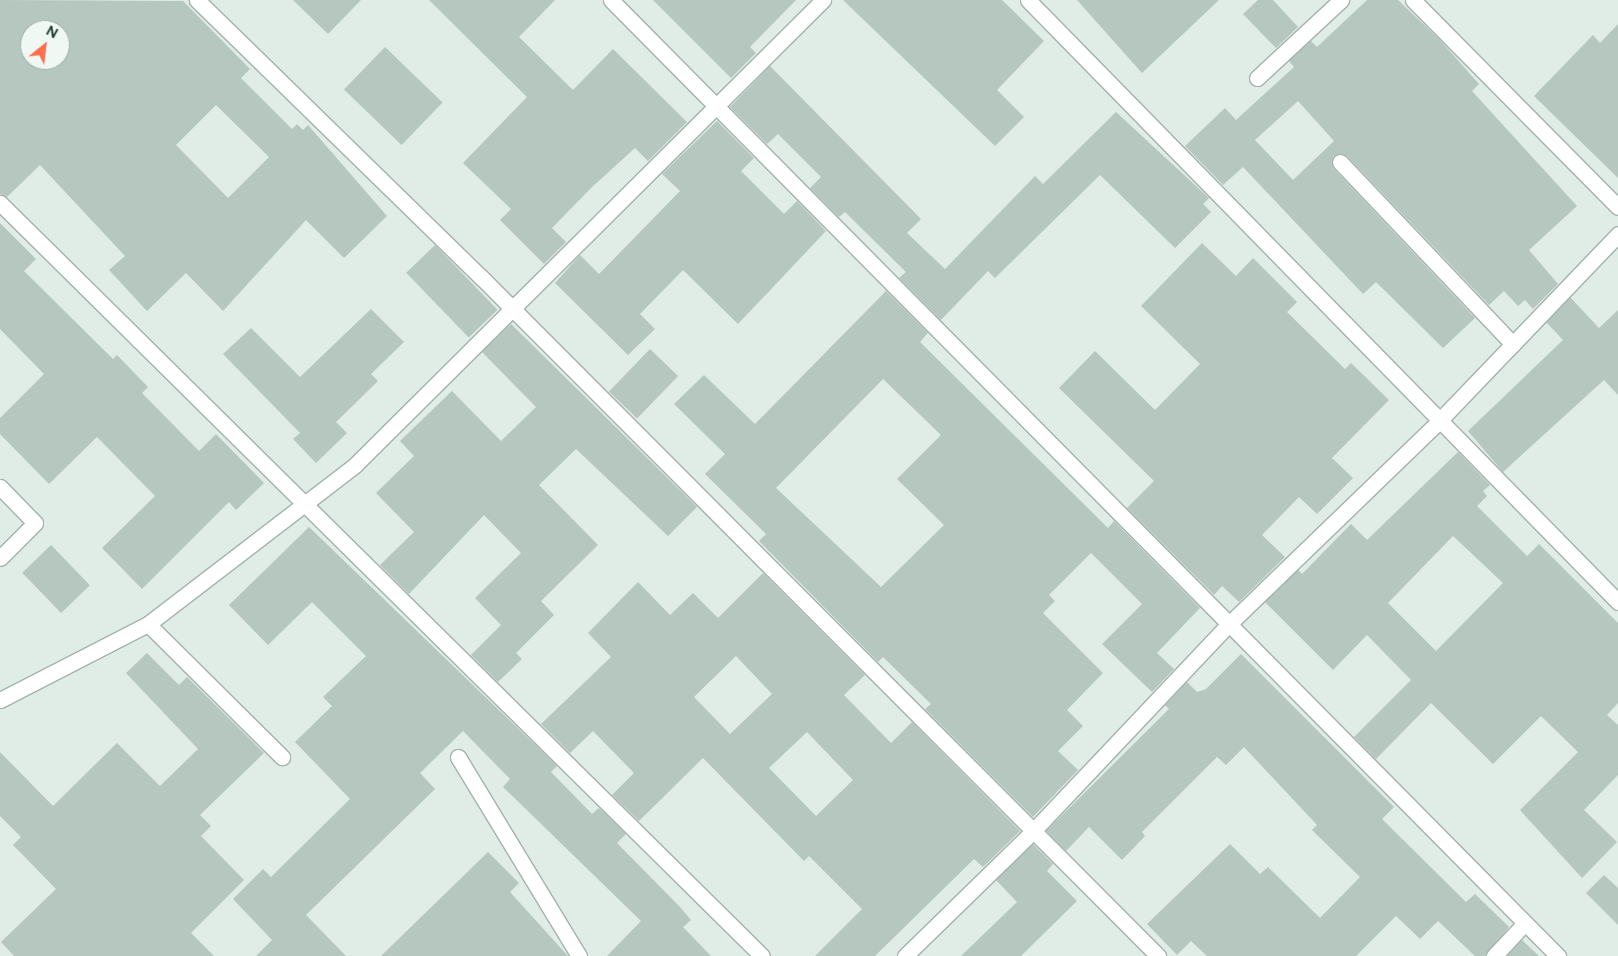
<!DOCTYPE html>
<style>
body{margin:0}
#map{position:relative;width:1618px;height:956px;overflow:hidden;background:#e0ece6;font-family:Figtree,sans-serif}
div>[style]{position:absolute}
.building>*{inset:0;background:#b5c7bf;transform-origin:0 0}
.roads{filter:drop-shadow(1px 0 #a2b4ad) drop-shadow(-1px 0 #a2b4ad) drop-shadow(0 1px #a2b4ad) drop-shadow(0 -1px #a2b4ad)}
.street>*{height:15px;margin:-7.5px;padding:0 7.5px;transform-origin:7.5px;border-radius:7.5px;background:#fff}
span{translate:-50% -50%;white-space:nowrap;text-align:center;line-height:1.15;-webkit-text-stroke:4px #f0f8f4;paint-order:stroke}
.north{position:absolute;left:20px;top:20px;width:50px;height:50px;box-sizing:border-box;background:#f0f8f4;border:1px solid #9caea7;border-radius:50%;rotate:29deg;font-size:14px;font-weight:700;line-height:20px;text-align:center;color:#1f3e34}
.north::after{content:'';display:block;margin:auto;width:18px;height:22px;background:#fc6e4d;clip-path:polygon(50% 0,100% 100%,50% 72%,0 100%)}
</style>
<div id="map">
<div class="building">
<i style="clip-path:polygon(evenodd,0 0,183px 1px,250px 69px,241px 78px,292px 129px,297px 124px,303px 130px,308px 125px,387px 216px,344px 258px,306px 220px,223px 311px,186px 273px,147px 311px,109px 270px,125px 256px,40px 165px,7px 197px,0 194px,0 0,30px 30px,60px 30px,60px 60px,30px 60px,30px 30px,0 0,216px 105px,269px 157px,228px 198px,176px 145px,216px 105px)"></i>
<i style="clip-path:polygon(293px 0,361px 0,328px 34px)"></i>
<i style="clip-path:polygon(429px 0,555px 0,519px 37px,573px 90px,613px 49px,687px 122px,648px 161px,635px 148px,591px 188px,552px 228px,566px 242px,544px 264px,500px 220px,511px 209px,463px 163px,527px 97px)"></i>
<i style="clip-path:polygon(653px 0,796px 0,750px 47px,756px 53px,731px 78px)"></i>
<i style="clip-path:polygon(843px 0,1002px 0,1044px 41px,997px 90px,1024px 117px,995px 146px)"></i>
<i style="clip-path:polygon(1077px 0,1219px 0,1142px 73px)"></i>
<i style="clip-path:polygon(1258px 0,1273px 0,1298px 27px,1276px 48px,1243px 14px)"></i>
<i style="clip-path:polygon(evenodd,1367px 0,1398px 0,1439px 39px,1479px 84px,1472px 91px,1577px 206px,1529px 250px,1558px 284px,1533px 309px,1525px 300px,1518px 306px,1504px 291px,1489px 305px,1347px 156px,1333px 156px,1333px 168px,1475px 318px,1443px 348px,1376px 282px,1363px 294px,1243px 167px,1223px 185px,1185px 146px,1225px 108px,1236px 120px,1294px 67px,1289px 61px,1311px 41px,1317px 47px,1367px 0,1298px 101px,1334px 141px,1293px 180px,1255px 140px,1298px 101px)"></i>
<i style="clip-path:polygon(1618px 24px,1618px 178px,1534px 96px,1593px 35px,1600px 43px)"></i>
<i style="left:385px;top:47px;width:80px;height:59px;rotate:44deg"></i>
<i style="clip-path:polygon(770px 66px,921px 219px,907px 233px,945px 269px,1035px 176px,1043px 184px,1116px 112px,1209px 198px,1203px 204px,1211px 212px,1175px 248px,1100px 175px,995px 278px,988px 271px,941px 320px,899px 278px,906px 272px,845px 212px,839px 217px,810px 188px,821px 177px,778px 134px,767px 144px,730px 107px)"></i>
<i style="clip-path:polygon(717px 121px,754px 158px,741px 171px,784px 214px,797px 201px,826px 231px,738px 324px,683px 270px,640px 314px,655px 329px,628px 355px,555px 283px,580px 255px,599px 274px,680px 191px,662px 174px)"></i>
<i style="clip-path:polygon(0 223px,36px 259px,24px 271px,113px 359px,117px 355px,148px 387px,142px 393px,199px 451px,216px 434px,264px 483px,236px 510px,229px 502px,142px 589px,102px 548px,155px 496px,97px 437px,49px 484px,0 434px,0 418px,44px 374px,0 329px)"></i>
<i style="clip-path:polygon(1202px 243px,1236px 276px,1253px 258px,1297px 302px,1287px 312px,1345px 369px,1351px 363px,1389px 400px,1332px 458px,1353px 478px,1317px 514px,1299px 497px,1262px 535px,1285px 557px,1239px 602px,1222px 586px,1214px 595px,1127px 508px,1154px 481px,1059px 388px,1095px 351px,1155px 410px,1200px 364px,1141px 306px)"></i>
<i style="left:435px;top:245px;width:90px;height:40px;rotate:46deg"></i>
<i style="clip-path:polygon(evenodd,886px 291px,928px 333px,920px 342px,1108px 528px,1114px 521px,1200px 608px,1157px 653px,1174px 669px,1152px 692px,1102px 644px,1142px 604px,1091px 553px,1049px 595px,1055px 601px,1043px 613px,1103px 673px,1067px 710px,1083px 726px,1058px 751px,1078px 770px,1033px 817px,925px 709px,931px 704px,883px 657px,878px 662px,759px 541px,766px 534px,705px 474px,725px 454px,674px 404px,704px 375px,755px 424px,886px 291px,883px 379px,941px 435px,897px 479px,944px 525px,881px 587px,776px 488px,883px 379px)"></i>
<i style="clip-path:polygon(1570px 297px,1599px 328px,1618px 310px,1618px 395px,1604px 380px,1503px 472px,1468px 431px,1563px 340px,1546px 322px)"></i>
<i style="clip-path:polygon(371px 309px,404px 342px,371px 374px,378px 381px,336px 422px,347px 433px,316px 463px,293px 439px,300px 433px,223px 354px,251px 328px,300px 377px)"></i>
<i style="clip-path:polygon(511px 324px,697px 507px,668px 536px,576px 449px,539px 485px,598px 545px,541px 601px,554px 615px,516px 653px,522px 659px,498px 682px,471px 655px,501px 625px,475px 598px,521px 553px,484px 515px,409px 594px,380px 565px,414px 532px,376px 493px,414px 456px,400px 441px,452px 391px,501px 441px,536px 407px,482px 352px)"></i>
<i style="left:650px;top:349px;width:39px;height:59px;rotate:44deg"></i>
<i style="clip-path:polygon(evenodd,1458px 452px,1490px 485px,1483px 491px,1487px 496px,1477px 506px,1527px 556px,1539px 544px,1618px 623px,1618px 703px,1607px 715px,1618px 725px,1618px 775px,1584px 810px,1617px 842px,1582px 878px,1520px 810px,1578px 752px,1541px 716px,1493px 764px,1431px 703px,1376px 759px,1354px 737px,1411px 680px,1367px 635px,1333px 670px,1265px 602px,1298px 570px,1302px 574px,1351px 524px,1367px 540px,1458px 452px,1453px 536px,1503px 583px,1436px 651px,1388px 603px,1453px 536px)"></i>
<i style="clip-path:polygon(309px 527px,557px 766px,551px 772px,592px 814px,599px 808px,626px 834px,617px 843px,681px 908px,691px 920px,683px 927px,711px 956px,607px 956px,641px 921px,503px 787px,510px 779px,463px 731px,420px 773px,435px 789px,306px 915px,346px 956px,256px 956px,272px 940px,233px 899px,263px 869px,271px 877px,350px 799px,295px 742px,332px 706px,323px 697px,366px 656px,312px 602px,268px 645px,229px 605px)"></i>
<i style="left:51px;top:545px;width:56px;height:40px;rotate:46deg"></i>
<i style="clip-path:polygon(evenodd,763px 573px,865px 675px,844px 695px,891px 743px,912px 722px,1020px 831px,983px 867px,974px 859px,875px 956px,815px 956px,862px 909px,809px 856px,804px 861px,703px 758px,639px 821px,612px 795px,634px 773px,593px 731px,570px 753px,541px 724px,611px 657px,588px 633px,638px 582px,670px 615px,693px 593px,718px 618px,763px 573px,736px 656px,772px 694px,730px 734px,694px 697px,736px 656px,763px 573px,807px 732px,853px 780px,816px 816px,769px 768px,807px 732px)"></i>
<i style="clip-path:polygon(147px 653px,179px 685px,187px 677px,264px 753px,200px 815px,211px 826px,201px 836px,244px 880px,191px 933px,214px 956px,14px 956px,1px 942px,56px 889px,13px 845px,21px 837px,0 816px,0 752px,53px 806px,117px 743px,160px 786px,198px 749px,126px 673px)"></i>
<i style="clip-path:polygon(1241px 654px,1394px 807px,1382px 819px,1466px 902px,1475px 894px,1509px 927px,1485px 956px,1475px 956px,1438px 921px,1420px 939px,1396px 916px,1356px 956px,1207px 956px,1191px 941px,1177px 955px,1147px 924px,1230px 844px,1260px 874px,1268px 867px,1320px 918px,1360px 877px,1312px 830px,1317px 825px,1244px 747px,1226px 765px,1217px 757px,1142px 832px,1145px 836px,1122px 860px,1089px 827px,1066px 851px,1046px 831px,1169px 709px,1165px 705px,1187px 682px,1197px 692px,1206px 689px)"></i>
<i style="clip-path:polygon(1033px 844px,1053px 864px,1047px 871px,1077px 901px,1021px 956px,961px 956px,1017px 902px,996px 880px)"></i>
<i style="clip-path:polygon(488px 852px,519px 883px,510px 892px,568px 956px,381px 956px)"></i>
<i style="clip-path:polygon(1604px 875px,1618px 888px,1618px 925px,1586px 893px)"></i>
<i style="clip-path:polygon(1522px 940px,1539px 956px,1507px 956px)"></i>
</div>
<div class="roads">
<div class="street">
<i style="left:197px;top:0;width:397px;rotate:44.3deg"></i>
<i style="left:481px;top:277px;width:959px;rotate:45.08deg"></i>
<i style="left:611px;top:0;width:1346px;rotate:45.27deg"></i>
<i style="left:1028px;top:0;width:843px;rotate:45.58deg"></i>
<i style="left:1413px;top:0;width:291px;rotate:45.3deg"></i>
<i style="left:1257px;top:78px;width:115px;rotate:-42.9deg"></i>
<i style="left:1340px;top:162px;width:251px;rotate:46.5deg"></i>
<i style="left:0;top:203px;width:1071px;rotate:44.66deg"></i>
<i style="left:0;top:487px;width:50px;rotate:45.8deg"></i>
<i style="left:35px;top:523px;width:49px;rotate:135deg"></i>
<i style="left:148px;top:624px;width:189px;rotate:44.8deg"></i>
<i style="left:0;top:700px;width:166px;rotate:-27.2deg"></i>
<i style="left:148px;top:624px;width:261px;rotate:-37.5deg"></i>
<i style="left:355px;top:465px;width:660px;rotate:-44.82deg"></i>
<i style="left:458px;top:757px;width:233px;rotate:58.7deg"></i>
<i style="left:905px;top:956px;width:180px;rotate:-44.3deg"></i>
<i style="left:1034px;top:830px;width:284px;rotate:-46.6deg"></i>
<i style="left:1229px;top:624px;width:291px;rotate:-44deg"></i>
<i style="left:1438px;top:422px;width:260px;rotate:-46.2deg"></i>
<i style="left:1494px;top:956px;width:45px;rotate:-46.8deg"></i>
</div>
</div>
<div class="north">N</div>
</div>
